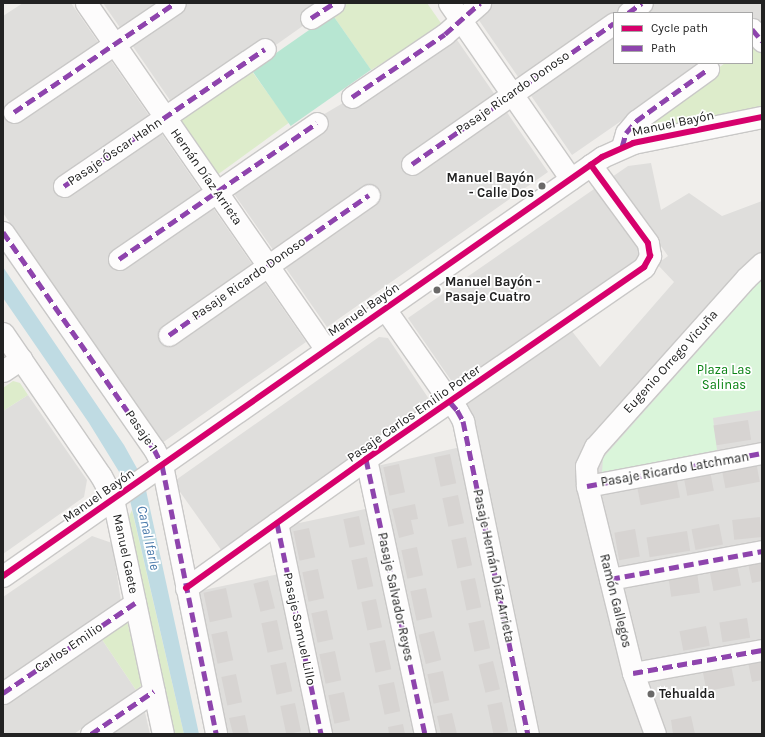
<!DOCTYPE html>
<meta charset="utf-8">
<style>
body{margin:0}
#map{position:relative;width:765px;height:737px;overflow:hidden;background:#f0eeeb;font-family:Karla,sans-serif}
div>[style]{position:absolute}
.residential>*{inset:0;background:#dfdedc;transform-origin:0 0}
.grass>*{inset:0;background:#ddeccb;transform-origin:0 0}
.park>*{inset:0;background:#daf5da}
.pitch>*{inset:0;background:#b7e6d2;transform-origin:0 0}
.water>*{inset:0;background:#bfdbe3}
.building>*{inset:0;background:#d7d4d2;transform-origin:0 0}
.roads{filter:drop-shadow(1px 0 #c9c8c7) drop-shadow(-1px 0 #c9c8c7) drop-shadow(0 1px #c9c8c7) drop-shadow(0 -1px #c9c8c7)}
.minor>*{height:21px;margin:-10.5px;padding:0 10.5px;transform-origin:10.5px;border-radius:10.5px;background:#fdfcfc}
.quiet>*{height:5px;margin-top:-2.5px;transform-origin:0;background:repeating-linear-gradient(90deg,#8e44ad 0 10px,transparent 0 15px)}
.cycleway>*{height:6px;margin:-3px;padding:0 3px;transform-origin:3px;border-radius:3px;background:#d6006c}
.dots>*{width:11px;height:11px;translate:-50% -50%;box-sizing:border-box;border:2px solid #fff;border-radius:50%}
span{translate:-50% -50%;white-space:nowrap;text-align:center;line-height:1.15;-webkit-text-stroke:3.5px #fff;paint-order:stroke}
.street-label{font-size:13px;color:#222}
.poi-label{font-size:13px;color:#222;font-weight:700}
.right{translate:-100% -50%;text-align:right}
.left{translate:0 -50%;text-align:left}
.park-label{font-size:13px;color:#0c8416}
.water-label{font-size:14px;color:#4a7aab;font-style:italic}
.frame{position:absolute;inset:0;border:4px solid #222;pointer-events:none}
.legend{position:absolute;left:613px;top:12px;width:140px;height:52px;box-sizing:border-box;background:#fff;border:1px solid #a7a7a7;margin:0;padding:5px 7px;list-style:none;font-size:12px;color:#222}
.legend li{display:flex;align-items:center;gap:8px;height:20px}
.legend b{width:20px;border:1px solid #a7a7a7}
</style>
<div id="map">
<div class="residential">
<i style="clip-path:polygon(23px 3px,71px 3px,306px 342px,162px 443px,3px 213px,3px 16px)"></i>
<i style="clip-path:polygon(103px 3px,321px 3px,307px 23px,273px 47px,174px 106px)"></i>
<i style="clip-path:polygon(467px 3px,762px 3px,762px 27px,752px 18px,752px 13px,614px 13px,614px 63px,705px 63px,572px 155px)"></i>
<i style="clip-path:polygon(455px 37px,548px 172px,327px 327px,232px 191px,327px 126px,321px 116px)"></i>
<i style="clip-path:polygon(651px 163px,661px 210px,689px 193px,722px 216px,762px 201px,762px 734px,329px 734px,285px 526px,384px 505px,377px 466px,474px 444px,465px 406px,571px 330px,600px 367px,674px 282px,657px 264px,668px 256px,612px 177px,628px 166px)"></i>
<i style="clip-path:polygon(597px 187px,644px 253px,641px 263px,457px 389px,408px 318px)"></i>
<i style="clip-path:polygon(379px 337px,388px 338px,433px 405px,224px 554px,173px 482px)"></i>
<i style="clip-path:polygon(28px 395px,87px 480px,84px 497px,3px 554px,3px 411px)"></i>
<i style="clip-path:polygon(92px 536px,112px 543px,121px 601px,3px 684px,3px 597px)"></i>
<i style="left:279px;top:574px;width:164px;height:87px;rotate:78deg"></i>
<i style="clip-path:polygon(99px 635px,136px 690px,74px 734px,3px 734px,3px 703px)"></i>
<i style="clip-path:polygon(144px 708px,150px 734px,106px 734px)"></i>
</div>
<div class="grass">
<i style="clip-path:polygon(348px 3px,427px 3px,443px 26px,371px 70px,332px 14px)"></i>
<i style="clip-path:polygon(752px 42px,762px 50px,762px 109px,633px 134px,725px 63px,752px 63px)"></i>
<i style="left:251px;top:70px;width:65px;height:90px;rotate:54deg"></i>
<i style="clip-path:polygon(13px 381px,20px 383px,28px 395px,3px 411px,3px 388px)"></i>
<i style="clip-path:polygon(132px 510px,184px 734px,170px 734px,125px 525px)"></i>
<i style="clip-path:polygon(126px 616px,142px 685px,136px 690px,99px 635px)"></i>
</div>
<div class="park">
<i style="clip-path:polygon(762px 279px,762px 410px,713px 418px,717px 450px,602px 473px,603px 458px)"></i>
</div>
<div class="pitch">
<i style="left:332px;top:14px;width:68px;height:98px;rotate:55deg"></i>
</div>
<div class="water">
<i style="clip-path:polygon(3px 267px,124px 445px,144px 481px,199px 734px,184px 734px,126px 483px,89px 423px,3px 298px)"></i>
</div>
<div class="building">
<i style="left:748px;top:420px;width:20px;height:35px;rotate:81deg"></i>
<i style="left:450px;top:454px;width:30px;height:16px;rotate:78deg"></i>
<i style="left:756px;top:462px;width:20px;height:35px;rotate:79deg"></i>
<i style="left:399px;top:464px;width:29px;height:16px;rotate:78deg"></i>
<i style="left:710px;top:471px;width:20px;height:27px;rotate:79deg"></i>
<i style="left:676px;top:477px;width:21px;height:40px;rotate:79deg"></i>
<i style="left:458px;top:495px;width:29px;height:16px;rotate:78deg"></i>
<i style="clip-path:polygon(415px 504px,418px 519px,411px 520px,414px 534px,399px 538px,392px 509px)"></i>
<i style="left:359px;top:516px;width:29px;height:16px;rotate:78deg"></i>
<i style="left:760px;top:517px;width:20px;height:28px;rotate:84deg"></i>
<i style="left:719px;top:524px;width:21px;height:28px;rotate:79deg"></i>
<i style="left:309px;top:528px;width:30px;height:16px;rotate:78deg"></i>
<i style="left:635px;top:529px;width:28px;height:21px;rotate:80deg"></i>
<i style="left:687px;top:531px;width:20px;height:41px;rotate:81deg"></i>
<i style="left:466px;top:537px;width:29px;height:15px;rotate:78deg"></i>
<i style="left:417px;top:547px;width:29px;height:16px;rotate:78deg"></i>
<i style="left:367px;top:557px;width:30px;height:16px;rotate:78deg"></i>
<i style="clip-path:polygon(762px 560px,762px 581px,752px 583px,748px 563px)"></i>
<i style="left:737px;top:565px;width:21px;height:28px;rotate:79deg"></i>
<i style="left:318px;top:569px;width:30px;height:16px;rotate:78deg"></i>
<i style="left:697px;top:572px;width:21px;height:29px;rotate:82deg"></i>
<i style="left:475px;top:578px;width:30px;height:15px;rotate:78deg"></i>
<i style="left:268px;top:580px;width:29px;height:15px;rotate:76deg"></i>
<i style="left:226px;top:588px;width:30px;height:23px;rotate:78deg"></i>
<i style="left:426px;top:588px;width:30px;height:16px;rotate:78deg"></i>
<i style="left:376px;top:599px;width:29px;height:15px;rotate:78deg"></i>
<i style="left:327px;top:610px;width:30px;height:16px;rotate:78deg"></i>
<i style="left:747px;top:618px;width:20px;height:28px;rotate:81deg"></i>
<i style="left:277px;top:620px;width:30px;height:16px;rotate:78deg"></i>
<i style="left:484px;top:620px;width:29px;height:16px;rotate:78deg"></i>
<i style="left:706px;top:626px;width:20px;height:27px;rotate:79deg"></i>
<i style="left:227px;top:631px;width:30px;height:16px;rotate:78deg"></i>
<i style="left:434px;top:631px;width:30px;height:16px;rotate:76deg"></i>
<i style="left:385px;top:640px;width:30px;height:16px;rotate:78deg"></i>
<i style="left:335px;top:651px;width:30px;height:16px;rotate:78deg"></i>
<i style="clip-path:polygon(762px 659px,762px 680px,752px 682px,748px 662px)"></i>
<i style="left:493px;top:661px;width:29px;height:15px;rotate:76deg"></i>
<i style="left:286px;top:662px;width:30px;height:16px;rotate:78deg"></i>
<i style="left:731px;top:665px;width:21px;height:29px;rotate:79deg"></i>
<i style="left:443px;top:671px;width:30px;height:16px;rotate:78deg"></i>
<i style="left:236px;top:674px;width:29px;height:15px;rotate:78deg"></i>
<i style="left:394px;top:682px;width:30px;height:16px;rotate:78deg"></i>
<i style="left:344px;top:692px;width:29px;height:16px;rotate:78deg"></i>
<i style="left:502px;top:702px;width:30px;height:15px;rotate:78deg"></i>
<i style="left:295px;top:703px;width:29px;height:15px;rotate:78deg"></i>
<i style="clip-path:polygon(452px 713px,457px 734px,441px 734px,437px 716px)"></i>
<i style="clip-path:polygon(245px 715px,249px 734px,233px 734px,229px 718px)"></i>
<i style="clip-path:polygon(691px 716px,695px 734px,673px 734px,671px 720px)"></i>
<i style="clip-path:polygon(403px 724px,405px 734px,389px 734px,388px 727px)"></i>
</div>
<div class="roads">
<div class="minor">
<i style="left:86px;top:3px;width:422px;rotate:55.3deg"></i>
<i style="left:449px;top:3px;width:214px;rotate:55.3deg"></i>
<i style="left:628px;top:13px;width:17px;rotate:-36deg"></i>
<i style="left:311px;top:18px;width:27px;rotate:-33deg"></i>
<i style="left:752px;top:29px;width:16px;rotate:50deg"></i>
<i style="left:352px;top:97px;width:112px;rotate:-34.1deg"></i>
<i style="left:445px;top:34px;width:47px;rotate:-41.5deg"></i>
<i style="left:14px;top:112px;width:194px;rotate:-34.1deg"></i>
<i style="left:622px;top:147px;width:15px;rotate:-74deg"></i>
<i style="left:626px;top:133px;width:16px;rotate:-50deg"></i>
<i style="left:636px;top:121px;width:89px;rotate:-35.8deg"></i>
<i style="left:412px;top:164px;width:246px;rotate:-34.9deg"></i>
<i style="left:64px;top:186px;width:243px;rotate:-34.3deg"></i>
<i style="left:3px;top:232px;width:264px;rotate:55.2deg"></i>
<i style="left:154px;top:449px;width:18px;rotate:63deg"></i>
<i style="left:162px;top:465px;width:274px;rotate:78.6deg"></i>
<i style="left:119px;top:259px;width:240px;rotate:-34.5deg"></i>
<i style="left:385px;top:309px;width:113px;rotate:55deg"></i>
<i style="left:450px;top:402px;width:11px;rotate:49deg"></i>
<i style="left:457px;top:410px;width:13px;rotate:61deg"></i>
<i style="left:463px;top:421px;width:320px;rotate:78.3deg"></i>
<i style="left:3px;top:333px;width:173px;rotate:55.6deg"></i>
<i style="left:101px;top:476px;width:26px;rotate:62deg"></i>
<i style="left:113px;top:499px;width:240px;rotate:78deg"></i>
<i style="left:169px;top:335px;width:244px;rotate:-35deg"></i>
<i style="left:3px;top:371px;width:22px;rotate:-34deg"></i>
<i style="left:366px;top:459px;width:281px;rotate:77.9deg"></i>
<i style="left:587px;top:486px;width:178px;rotate:-10.7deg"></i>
<i style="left:277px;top:523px;width:216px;rotate:78.2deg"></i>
<i style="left:3px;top:576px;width:731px;rotate:-34.97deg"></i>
<i style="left:602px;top:157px;width:34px;rotate:-24deg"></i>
<i style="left:633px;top:143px;width:132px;rotate:-11.4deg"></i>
<i style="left:610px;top:579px;width:155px;rotate:-10.4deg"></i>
<i style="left:186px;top:588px;width:221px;rotate:-35.6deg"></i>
<i style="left:366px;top:459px;width:338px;rotate:-34.6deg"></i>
<i style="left:644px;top:267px;width:13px;rotate:-61deg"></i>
<i style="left:650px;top:256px;width:13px;rotate:-99deg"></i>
<i style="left:648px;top:243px;width:97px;rotate:-126.2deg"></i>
<i style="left:633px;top:673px;width:131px;rotate:-10.1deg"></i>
<i style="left:3px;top:693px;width:160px;rotate:-34.3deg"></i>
<i style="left:91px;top:734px;width:76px;rotate:-34.3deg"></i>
<i style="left:655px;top:734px;width:65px;rotate:-109.8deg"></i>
<i style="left:633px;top:673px;width:193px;rotate:-103.8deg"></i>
<i style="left:587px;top:486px;width:20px;rotate:-93deg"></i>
<i style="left:586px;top:466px;width:21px;rotate:-65deg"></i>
<i style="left:595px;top:447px;width:227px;rotate:-48.2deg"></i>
<i style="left:746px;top:278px;width:22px;rotate:-43deg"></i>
</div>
</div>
<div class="quiet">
<i style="left:628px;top:13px;width:17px;rotate:-36deg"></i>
<i style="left:311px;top:18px;width:27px;rotate:-33deg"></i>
<i style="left:752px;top:29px;width:16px;rotate:50deg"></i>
<i style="left:352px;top:97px;width:112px;rotate:-34.1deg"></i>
<i style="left:445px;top:34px;width:47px;rotate:-41.5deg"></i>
<i style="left:14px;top:112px;width:194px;rotate:-34.1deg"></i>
<i style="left:622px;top:147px;width:15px;rotate:-74deg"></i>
<i style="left:626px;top:133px;width:16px;rotate:-50deg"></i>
<i style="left:636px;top:121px;width:89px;rotate:-35.8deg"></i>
<i style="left:412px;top:164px;width:246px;rotate:-34.9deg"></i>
<i style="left:64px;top:186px;width:243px;rotate:-34.3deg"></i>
<i style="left:3px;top:232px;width:264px;rotate:55.2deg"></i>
<i style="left:154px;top:449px;width:18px;rotate:63deg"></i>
<i style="left:162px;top:465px;width:274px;rotate:78.6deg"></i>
<i style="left:119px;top:259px;width:240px;rotate:-34.5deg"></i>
<i style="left:169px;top:335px;width:244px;rotate:-35deg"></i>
<i style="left:450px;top:402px;width:11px;rotate:49deg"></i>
<i style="left:457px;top:410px;width:13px;rotate:61deg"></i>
<i style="left:463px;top:421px;width:320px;rotate:78.3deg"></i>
<i style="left:366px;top:459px;width:281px;rotate:77.9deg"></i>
<i style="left:587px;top:486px;width:178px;rotate:-10.7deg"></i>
<i style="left:277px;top:523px;width:216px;rotate:78.2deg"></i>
<i style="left:610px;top:579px;width:155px;rotate:-10.4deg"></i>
<i style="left:633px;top:673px;width:131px;rotate:-10.1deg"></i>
<i style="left:3px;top:693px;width:160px;rotate:-34.3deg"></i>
<i style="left:91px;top:734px;width:76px;rotate:-34.3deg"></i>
</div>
<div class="cycleway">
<i style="left:3px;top:576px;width:731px;rotate:-34.97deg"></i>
<i style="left:602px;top:157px;width:34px;rotate:-24deg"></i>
<i style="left:633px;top:143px;width:132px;rotate:-11.4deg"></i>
<i style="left:186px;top:588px;width:221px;rotate:-35.6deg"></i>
<i style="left:366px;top:459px;width:338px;rotate:-34.6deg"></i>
<i style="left:644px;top:267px;width:13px;rotate:-61deg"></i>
<i style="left:650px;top:256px;width:13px;rotate:-99deg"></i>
<i style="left:648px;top:243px;width:97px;rotate:-126.2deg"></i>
</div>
<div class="dots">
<i style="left:542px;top:186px;background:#6a6968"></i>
<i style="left:437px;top:290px;background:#6a6968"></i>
<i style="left:651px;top:694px;background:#6a6968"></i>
</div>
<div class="street-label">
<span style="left:513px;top:93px;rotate:-35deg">Pasaje Ricardo Donoso</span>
<span style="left:673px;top:124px;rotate:-12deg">Manuel Bayón</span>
<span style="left:115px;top:152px;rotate:-34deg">Pasaje Óscar Hahn</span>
<span style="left:206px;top:177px;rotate:55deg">Hernán Díaz Arrieta</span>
<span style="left:249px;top:279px;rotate:-35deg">Pasaje Ricardo Donoso</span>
<span style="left:364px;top:310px;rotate:-35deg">Manuel Bayón</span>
<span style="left:671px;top:362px;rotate:-48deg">Eugenio Orrego Vicuña</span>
<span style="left:414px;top:414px;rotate:-35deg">Pasaje Carlos Emilio Porter</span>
<span style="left:141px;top:431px;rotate:56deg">Pasaje 1</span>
<span style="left:675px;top:470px;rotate:-10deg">Pasaje Ricardo Latchman</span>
<span style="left:99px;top:496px;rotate:-35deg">Manuel Bayón</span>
<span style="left:125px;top:554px;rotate:78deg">Manuel Gaete</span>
<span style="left:493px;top:566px;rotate:78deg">Pasaje Hernán Díaz Arrieta</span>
<span style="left:395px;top:597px;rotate:78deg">Pasaje Salvador Reyes</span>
<span style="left:615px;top:601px;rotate:76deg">Ramón Gallegos</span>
<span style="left:299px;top:629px;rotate:78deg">Pasaje Samuel Lillo</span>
<span style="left:69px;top:648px;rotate:-34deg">Carlos Emilio</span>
</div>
<div class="poi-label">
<span class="right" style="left:534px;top:186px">Manuel Bayón<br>- Calle Dos</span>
<span class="left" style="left:445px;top:290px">Manuel Bayón -<br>Pasaje Cuatro</span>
<span class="left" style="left:659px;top:694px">Tehualda</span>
</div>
<div class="park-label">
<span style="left:724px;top:378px">Plaza Las<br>Salinas</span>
</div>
<div class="water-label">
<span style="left:148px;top:538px;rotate:78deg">Canal Ifarle</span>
</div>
<div class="frame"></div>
<ul class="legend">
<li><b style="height:5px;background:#d6006c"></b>Cycle path</li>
<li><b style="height:5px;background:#8e44ad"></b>Path</li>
</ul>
</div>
